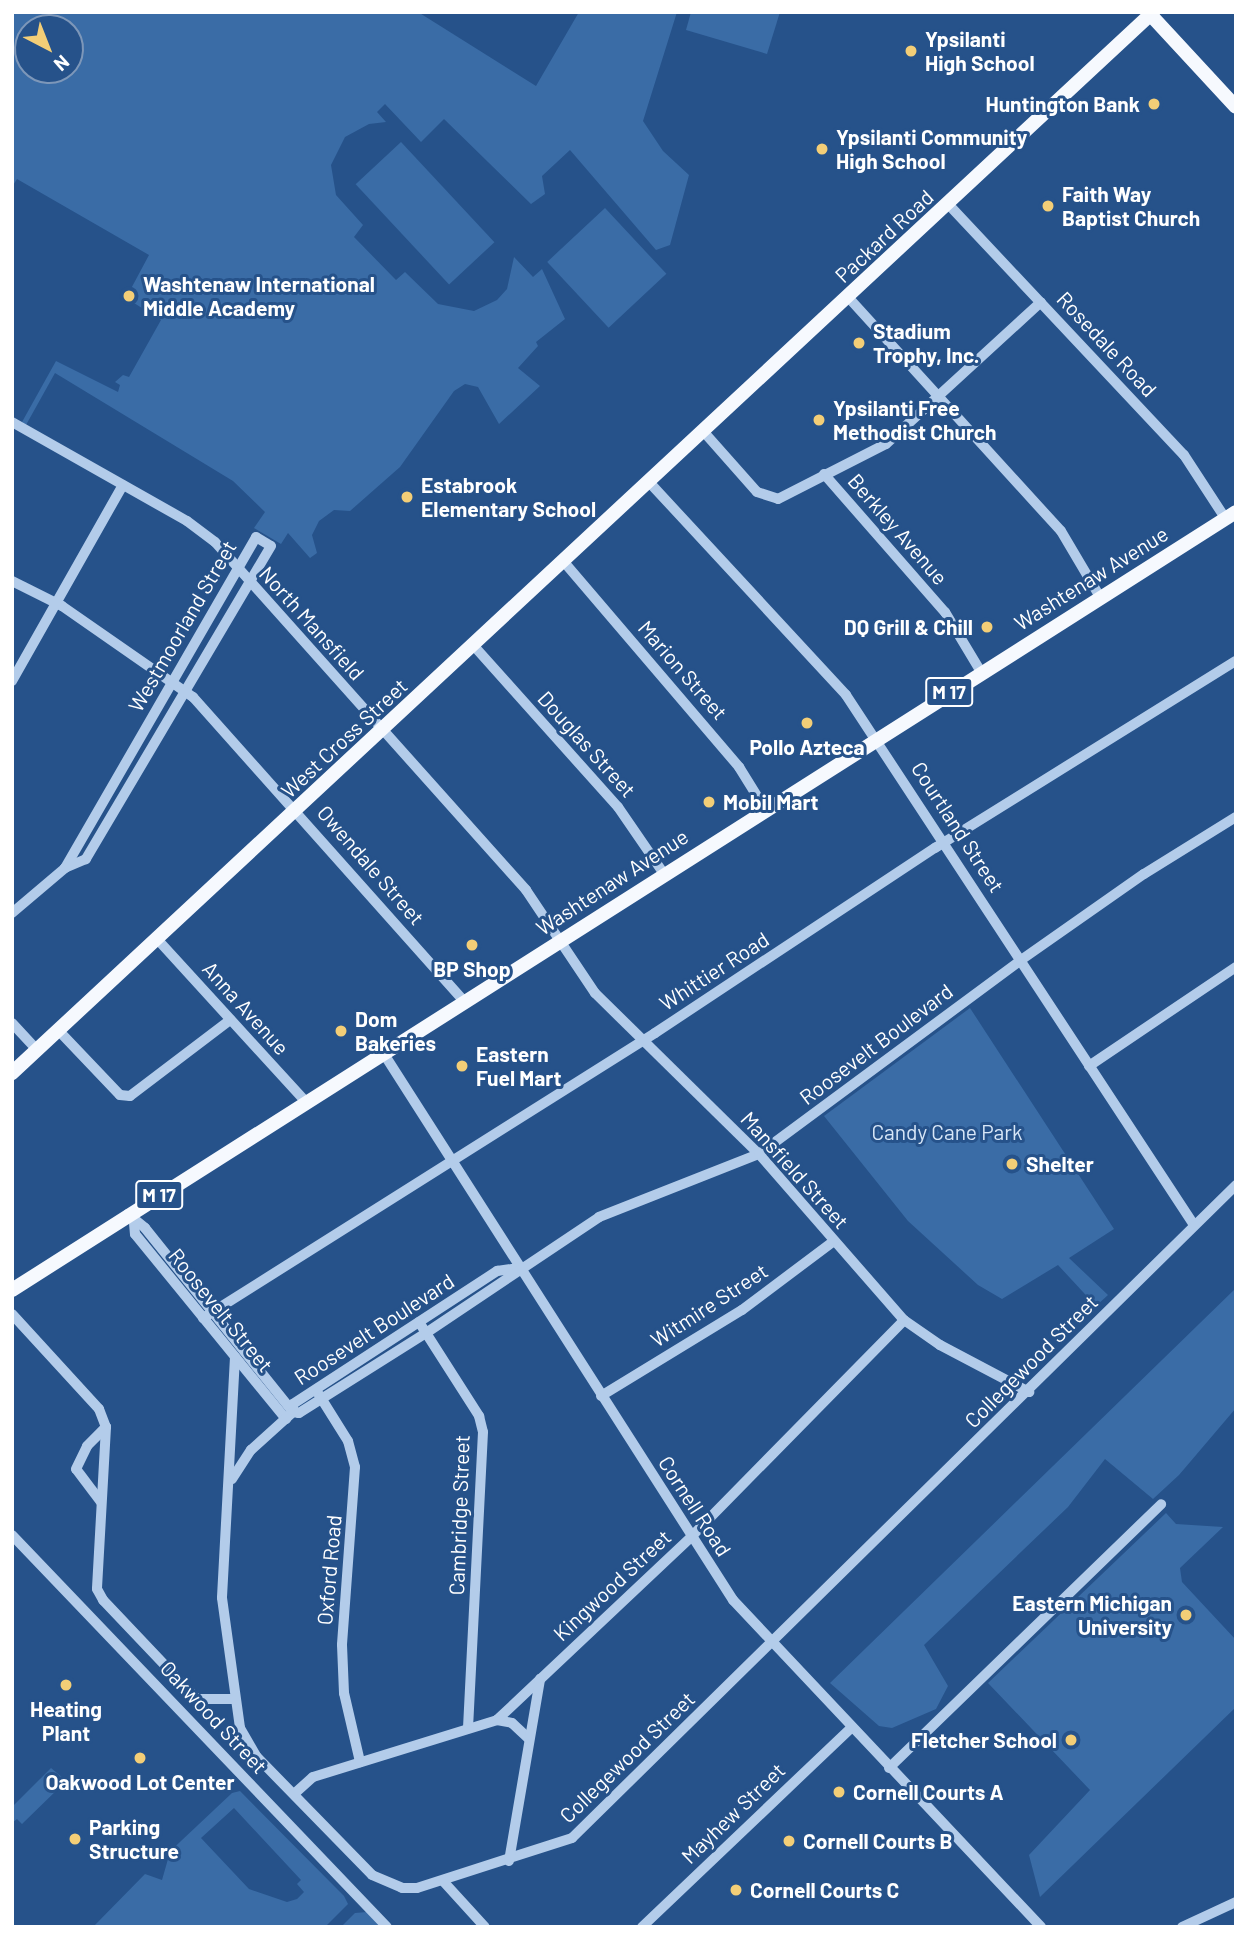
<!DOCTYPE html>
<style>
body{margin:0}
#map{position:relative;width:1248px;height:1939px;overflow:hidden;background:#26528a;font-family:Barlow,sans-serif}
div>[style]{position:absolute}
.green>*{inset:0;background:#3a6ca6;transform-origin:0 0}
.minor>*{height:10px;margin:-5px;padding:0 5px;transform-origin:5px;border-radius:5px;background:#b3ccea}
.major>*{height:14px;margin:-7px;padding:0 7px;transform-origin:7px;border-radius:7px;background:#f6f9fe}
.dots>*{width:19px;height:19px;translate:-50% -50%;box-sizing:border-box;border:4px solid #26528a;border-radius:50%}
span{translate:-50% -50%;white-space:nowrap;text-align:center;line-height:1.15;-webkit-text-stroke:6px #26528a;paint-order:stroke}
.shield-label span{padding:2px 5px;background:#26528a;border:2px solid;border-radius:5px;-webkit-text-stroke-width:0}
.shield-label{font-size:19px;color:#fff;font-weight:700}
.poi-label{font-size:21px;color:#fff;font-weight:700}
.left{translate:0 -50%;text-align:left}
.right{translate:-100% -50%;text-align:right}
.street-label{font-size:21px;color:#fff}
.park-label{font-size:21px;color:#d7e6f7}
.frame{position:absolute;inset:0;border:14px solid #fff;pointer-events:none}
.north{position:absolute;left:14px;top:14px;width:70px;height:70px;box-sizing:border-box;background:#26528a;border:2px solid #7d97b9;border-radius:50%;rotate:138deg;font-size:19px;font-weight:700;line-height:28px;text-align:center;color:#fff}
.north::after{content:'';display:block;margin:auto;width:24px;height:32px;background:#f3ce77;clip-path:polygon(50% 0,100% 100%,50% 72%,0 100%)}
</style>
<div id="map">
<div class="green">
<i style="clip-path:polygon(evenodd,12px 12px,418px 12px,536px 86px,579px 12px,677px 12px,643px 121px,663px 151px,689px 175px,670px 245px,656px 250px,570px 150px,542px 176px,545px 194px,531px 204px,444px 119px,421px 142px,385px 104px,377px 112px,386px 122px,369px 124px,345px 137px,331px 165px,336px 195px,363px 225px,354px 237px,396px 280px,405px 272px,438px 304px,474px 311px,497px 300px,507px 289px,514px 257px,533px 277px,542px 269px,565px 319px,536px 342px,538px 346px,518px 368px,540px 386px,499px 424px,478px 387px,465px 384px,454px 391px,400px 467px,350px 511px,334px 510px,319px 521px,312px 535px,317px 553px,310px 558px,288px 533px,281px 544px,254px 528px,265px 512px,233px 481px,55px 373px,26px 425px,22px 422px,56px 361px,118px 392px,120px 385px,115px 382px,123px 375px,129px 377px,161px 320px,126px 298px,149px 255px,17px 179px,12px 187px,12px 12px,28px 28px,70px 28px,70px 70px,28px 70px,28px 28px)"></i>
<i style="clip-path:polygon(691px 12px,780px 12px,767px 54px,686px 30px)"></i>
<i style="left:401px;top:142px;width:137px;height:62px;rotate:47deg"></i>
<i style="left:605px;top:208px;width:90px;height:79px;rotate:47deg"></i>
<i style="clip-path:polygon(970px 1008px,1114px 1229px,1069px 1258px,1108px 1295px,1096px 1306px,1058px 1265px,1002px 1299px,978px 1285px,908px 1221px,824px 1116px)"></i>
<i style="clip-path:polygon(1236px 1288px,1236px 1408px,1179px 1475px,1153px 1499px,1105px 1459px,1068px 1507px,924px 1645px,948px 1686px,936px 1709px,892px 1728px,879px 1726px,830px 1683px)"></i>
<i style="clip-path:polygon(1166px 1513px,1176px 1524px,1223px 1527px,1180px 1568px,1182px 1582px,1236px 1640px,1236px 1707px,1040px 1897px,1029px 1855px,1090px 1790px,988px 1683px)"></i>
<i style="clip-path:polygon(51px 1768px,63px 1778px,57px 1783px,60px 1787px,22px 1824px,17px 1819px,12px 1823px,12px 1807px)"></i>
<i style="clip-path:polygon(evenodd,240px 1791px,344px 1896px,348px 1904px,325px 1927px,93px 1927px,145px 1874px,162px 1880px,168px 1859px,164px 1857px,232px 1793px,240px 1791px,234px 1808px,301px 1880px,297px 1884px,304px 1892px,297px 1899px,287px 1902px,249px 1889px,201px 1838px,234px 1808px)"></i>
<i style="clip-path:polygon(367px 1912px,380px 1927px,341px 1927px,355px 1913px)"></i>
</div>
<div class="minor">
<i style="left:949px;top:205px;width:343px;rotate:46.8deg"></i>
<i style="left:1184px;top:455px;width:75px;rotate:56.9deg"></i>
<i style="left:848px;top:297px;width:316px;rotate:47.7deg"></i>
<i style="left:1061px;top:531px;width:77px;rotate:59.4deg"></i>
<i style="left:12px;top:422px;width:201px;rotate:29.5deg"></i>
<i style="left:187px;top:521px;width:35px;rotate:37deg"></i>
<i style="left:215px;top:542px;width:467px;rotate:48.2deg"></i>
<i style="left:526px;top:890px;width:124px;rotate:56.2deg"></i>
<i style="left:595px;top:993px;width:230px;rotate:44.5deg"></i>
<i style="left:759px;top:1154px;width:220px;rotate:48.9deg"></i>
<i style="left:904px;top:1320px;width:44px;rotate:34.8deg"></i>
<i style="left:940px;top:1345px;width:101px;rotate:27.8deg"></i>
<i style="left:703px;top:431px;width:81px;rotate:48.5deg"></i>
<i style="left:757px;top:492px;width:22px;rotate:18deg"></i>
<i style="left:778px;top:499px;width:121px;rotate:-27deg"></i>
<i style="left:886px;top:444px;width:210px;rotate:-42.5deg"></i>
<i style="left:824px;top:474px;width:184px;rotate:48.8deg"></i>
<i style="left:945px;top:612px;width:70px;rotate:59deg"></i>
<i style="left:649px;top:482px;width:290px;rotate:47.2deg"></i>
<i style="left:846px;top:695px;width:634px;rotate:56.71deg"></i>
<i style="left:256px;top:537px;width:17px;rotate:31deg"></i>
<i style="left:271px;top:546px;width:364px;rotate:120.6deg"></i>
<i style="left:86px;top:859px;width:23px;rotate:157deg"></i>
<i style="left:65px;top:868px;width:382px;rotate:-60deg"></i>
<i style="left:564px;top:562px;width:270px;rotate:49.5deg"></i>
<i style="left:739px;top:767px;width:49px;rotate:58.2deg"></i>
<i style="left:12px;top:581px;width:56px;rotate:26.6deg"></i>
<i style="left:62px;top:606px;width:160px;rotate:34.8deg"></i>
<i style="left:193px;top:697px;width:409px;rotate:48.3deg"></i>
<i style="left:474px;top:646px;width:216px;rotate:48.2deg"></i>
<i style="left:618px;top:807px;width:81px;rotate:55.5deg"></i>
<i style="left:12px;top:681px;width:225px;rotate:-60.5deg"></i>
<i style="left:12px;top:913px;width:70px;rotate:-40.3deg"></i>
<i style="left:158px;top:940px;width:219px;rotate:47.6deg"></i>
<i style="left:12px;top:1023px;width:38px;rotate:47deg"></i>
<i style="left:59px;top:1031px;width:88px;rotate:46.4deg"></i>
<i style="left:120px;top:1095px;width:10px;rotate:6deg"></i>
<i style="left:130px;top:1096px;width:126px;rotate:-37.2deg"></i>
<i style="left:384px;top:1054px;width:648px;rotate:57.41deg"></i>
<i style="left:733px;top:1600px;width:449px;rotate:46.7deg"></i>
<i style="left:1089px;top:1066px;width:177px;rotate:-34deg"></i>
<i style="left:128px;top:1214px;width:22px;rotate:39deg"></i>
<i style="left:145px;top:1228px;width:236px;rotate:51.2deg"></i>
<i style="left:134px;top:1223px;width:11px;rotate:85deg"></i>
<i style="left:135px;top:1234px;width:239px;rotate:50.8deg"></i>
<i style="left:12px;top:1314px;width:129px;rotate:47.5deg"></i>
<i style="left:99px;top:1409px;width:19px;rotate:69deg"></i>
<i style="left:106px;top:1427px;width:162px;rotate:93.2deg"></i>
<i style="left:97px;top:1589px;width:13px;rotate:61deg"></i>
<i style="left:103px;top:1600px;width:137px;rotate:46.5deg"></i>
<i style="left:197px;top:1699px;width:37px"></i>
<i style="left:203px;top:1318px;width:534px;rotate:-32.23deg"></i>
<i style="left:655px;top:1033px;width:336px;rotate:-33.5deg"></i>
<i style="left:935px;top:848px;width:354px;rotate:-31.9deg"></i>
<i style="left:419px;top:1322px;width:112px;rotate:57.4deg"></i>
<i style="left:479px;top:1416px;width:16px;rotate:76deg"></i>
<i style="left:483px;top:1432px;width:295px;rotate:92.9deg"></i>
<i style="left:235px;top:1357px;width:241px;rotate:93.1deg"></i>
<i style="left:222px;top:1598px;width:131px;rotate:82.1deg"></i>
<i style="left:240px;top:1728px;width:32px;rotate:60deg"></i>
<i style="left:256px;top:1756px;width:166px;rotate:45.7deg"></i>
<i style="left:372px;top:1875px;width:33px;rotate:23deg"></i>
<i style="left:402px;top:1888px;width:15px"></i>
<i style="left:417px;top:1888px;width:163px;rotate:-17.9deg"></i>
<i style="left:572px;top:1838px;width:931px;rotate:-44.52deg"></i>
<i style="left:316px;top:1390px;width:60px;rotate:57.9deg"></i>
<i style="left:348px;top:1441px;width:27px;rotate:75deg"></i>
<i style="left:355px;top:1467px;width:178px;rotate:94.2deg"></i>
<i style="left:342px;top:1645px;width:48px;rotate:87.6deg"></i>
<i style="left:344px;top:1693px;width:71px;rotate:76.9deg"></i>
<i style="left:601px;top:1396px;width:165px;rotate:-31.4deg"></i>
<i style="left:742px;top:1310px;width:115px;rotate:-36.9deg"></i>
<i style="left:293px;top:1412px;width:8px;rotate:-90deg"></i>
<i style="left:293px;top:1404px;width:244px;rotate:-33.1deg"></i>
<i style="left:497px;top:1271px;width:22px;rotate:-8deg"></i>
<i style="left:232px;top:1479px;width:35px;rotate:-57deg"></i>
<i style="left:251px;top:1450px;width:57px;rotate:-42.1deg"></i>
<i style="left:293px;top:1412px;width:6px;rotate:9deg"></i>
<i style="left:299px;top:1413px;width:150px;rotate:-32.2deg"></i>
<i style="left:426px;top:1333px;width:208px;rotate:-33.8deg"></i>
<i style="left:599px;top:1217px;width:172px;rotate:-21.5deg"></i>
<i style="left:759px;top:1154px;width:326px;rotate:-36.5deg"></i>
<i style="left:1021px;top:960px;width:150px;rotate:-35deg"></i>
<i style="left:1144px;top:874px;width:108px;rotate:-31.8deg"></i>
<i style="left:101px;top:1502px;width:41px;rotate:-127.1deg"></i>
<i style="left:76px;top:1469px;width:25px;rotate:-64deg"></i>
<i style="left:87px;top:1446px;width:27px;rotate:-45deg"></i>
<i style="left:12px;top:1535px;width:542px;rotate:46.27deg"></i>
<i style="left:497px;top:1720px;width:15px;rotate:11deg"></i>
<i style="left:512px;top:1723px;width:22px;rotate:43deg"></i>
<i style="left:889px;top:1768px;width:379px;rotate:-44.1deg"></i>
<i style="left:294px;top:1794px;width:25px;rotate:-42deg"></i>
<i style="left:313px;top:1777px;width:193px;rotate:-17.2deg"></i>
<i style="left:497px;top:1720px;width:267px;rotate:-43.3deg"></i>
<i style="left:691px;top:1537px;width:304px;rotate:-45.5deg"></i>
<i style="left:509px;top:1861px;width:185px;rotate:-80.3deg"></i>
<i style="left:443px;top:1881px;width:62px;rotate:47.6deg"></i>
<i style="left:642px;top:1927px;width:290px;rotate:-43.6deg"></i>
<i style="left:1182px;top:1927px;width:60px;rotate:-24.8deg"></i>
</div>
<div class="major">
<i style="left:1148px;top:12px;width:129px;rotate:47.2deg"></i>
<i style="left:12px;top:1073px;width:1558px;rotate:-42.92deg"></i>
<i style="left:12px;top:1290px;width:1450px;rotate:-32.44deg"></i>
</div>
<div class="dots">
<i style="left:911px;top:51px;background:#f3ce77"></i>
<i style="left:1154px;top:104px;background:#f3ce77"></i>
<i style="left:822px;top:149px;background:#f3ce77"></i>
<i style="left:1048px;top:206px;background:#f3ce77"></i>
<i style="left:129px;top:296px;background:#f3ce77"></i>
<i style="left:859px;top:343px;background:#f3ce77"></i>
<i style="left:819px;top:420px;background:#f3ce77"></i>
<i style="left:407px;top:497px;background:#f3ce77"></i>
<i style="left:987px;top:627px;background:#f3ce77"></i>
<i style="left:807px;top:723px;background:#f3ce77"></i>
<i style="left:709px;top:802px;background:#f3ce77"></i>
<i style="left:472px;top:945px;background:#f3ce77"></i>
<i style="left:341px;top:1031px;background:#f3ce77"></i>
<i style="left:462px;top:1066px;background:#f3ce77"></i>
<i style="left:1012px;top:1164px;background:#f3ce77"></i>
<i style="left:1186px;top:1615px;background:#f3ce77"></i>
<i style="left:66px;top:1685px;background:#f3ce77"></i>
<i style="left:1071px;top:1740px;background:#f3ce77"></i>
<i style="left:140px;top:1758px;background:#f3ce77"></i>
<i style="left:839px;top:1792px;background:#f3ce77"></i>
<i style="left:75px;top:1839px;background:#f3ce77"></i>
<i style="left:789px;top:1841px;background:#f3ce77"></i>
<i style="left:736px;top:1890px;background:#f3ce77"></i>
</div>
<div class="shield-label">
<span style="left:949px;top:692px">M 17</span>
<span style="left:159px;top:1195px">M 17</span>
</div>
<div class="poi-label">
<span class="left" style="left:925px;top:51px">Ypsilanti<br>High School</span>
<span class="right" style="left:1140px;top:104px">Huntington Bank</span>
<span class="left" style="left:836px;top:149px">Ypsilanti Community<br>High School</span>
<span class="left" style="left:1062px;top:206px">Faith Way<br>Baptist Church</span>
<span class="left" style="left:143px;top:296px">Washtenaw International<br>Middle Academy</span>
<span class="left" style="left:873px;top:343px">Stadium<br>Trophy, Inc.</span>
<span class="left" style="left:833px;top:420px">Ypsilanti Free<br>Methodist Church</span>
<span class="left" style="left:421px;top:497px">Estabrook<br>Elementary School</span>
<span class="right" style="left:973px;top:627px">DQ Grill &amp; Chill</span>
<span style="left:807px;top:747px">Pollo Azteca</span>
<span class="left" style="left:723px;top:802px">Mobil Mart</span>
<span style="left:472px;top:969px">BP Shop</span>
<span class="left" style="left:355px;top:1031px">Dom<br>Bakeries</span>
<span class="left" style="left:476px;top:1066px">Eastern<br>Fuel Mart</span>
<span class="left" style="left:1026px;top:1164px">Shelter</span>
<span class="right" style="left:1172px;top:1615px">Eastern Michigan<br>University</span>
<span style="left:66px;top:1721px">Heating<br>Plant</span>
<span class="right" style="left:1057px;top:1740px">Fletcher School</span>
<span style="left:140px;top:1782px">Oakwood Lot Center</span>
<span class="left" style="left:853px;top:1792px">Cornell Courts A</span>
<span class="left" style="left:89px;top:1839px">Parking<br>Structure</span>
<span class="left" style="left:803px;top:1841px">Cornell Courts B</span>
<span class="left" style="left:750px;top:1890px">Cornell Courts C</span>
</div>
<div class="street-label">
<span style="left:884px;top:236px;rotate:-43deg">Packard Road</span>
<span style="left:1107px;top:344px;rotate:47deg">Rosedale Road</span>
<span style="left:898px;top:529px;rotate:49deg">Berkley Avenue</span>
<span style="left:1091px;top:578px;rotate:-32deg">Washtenaw Avenue</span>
<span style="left:312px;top:623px;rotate:48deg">North Mansfield</span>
<span style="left:182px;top:626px;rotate:-60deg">Westmoorland Street</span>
<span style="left:683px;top:670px;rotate:49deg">Marion Street</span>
<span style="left:344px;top:738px;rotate:-43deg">West Cross Street</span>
<span style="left:587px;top:744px;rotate:48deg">Douglas Street</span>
<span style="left:958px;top:827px;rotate:57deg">Courtland Street</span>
<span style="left:371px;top:865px;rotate:49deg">Owendale Street</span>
<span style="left:612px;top:882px;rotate:-33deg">Washtenaw Avenue</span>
<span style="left:714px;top:971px;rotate:-33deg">Whittier Road</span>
<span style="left:246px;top:1008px;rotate:48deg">Anna Avenue</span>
<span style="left:876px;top:1044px;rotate:-37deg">Roosevelt Boulevard</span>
<span style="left:795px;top:1170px;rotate:48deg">Mansfield Street</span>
<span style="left:709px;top:1305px;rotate:-33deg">Witmire Street</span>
<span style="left:221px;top:1310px;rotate:51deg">Roosevelt Street</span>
<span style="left:374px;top:1329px;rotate:-33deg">Roosevelt Boulevard</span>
<span style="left:1031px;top:1361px;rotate:-45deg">Collegewood Street</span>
<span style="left:695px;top:1506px;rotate:57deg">Cornell Road</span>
<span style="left:459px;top:1515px;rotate:-88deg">Cambridge Street</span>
<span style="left:329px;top:1570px;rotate:-85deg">Oxford Road</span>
<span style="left:612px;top:1585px;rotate:-43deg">Kingwood Street</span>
<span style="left:214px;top:1717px;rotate:47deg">Oakwood Street</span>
<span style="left:627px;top:1757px;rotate:-44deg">Collegewood Street</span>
<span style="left:733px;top:1813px;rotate:-44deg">Mayhew Street</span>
</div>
<div class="park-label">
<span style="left:947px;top:1132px">Candy Cane Park</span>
</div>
<div class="frame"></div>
<div class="north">N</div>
</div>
